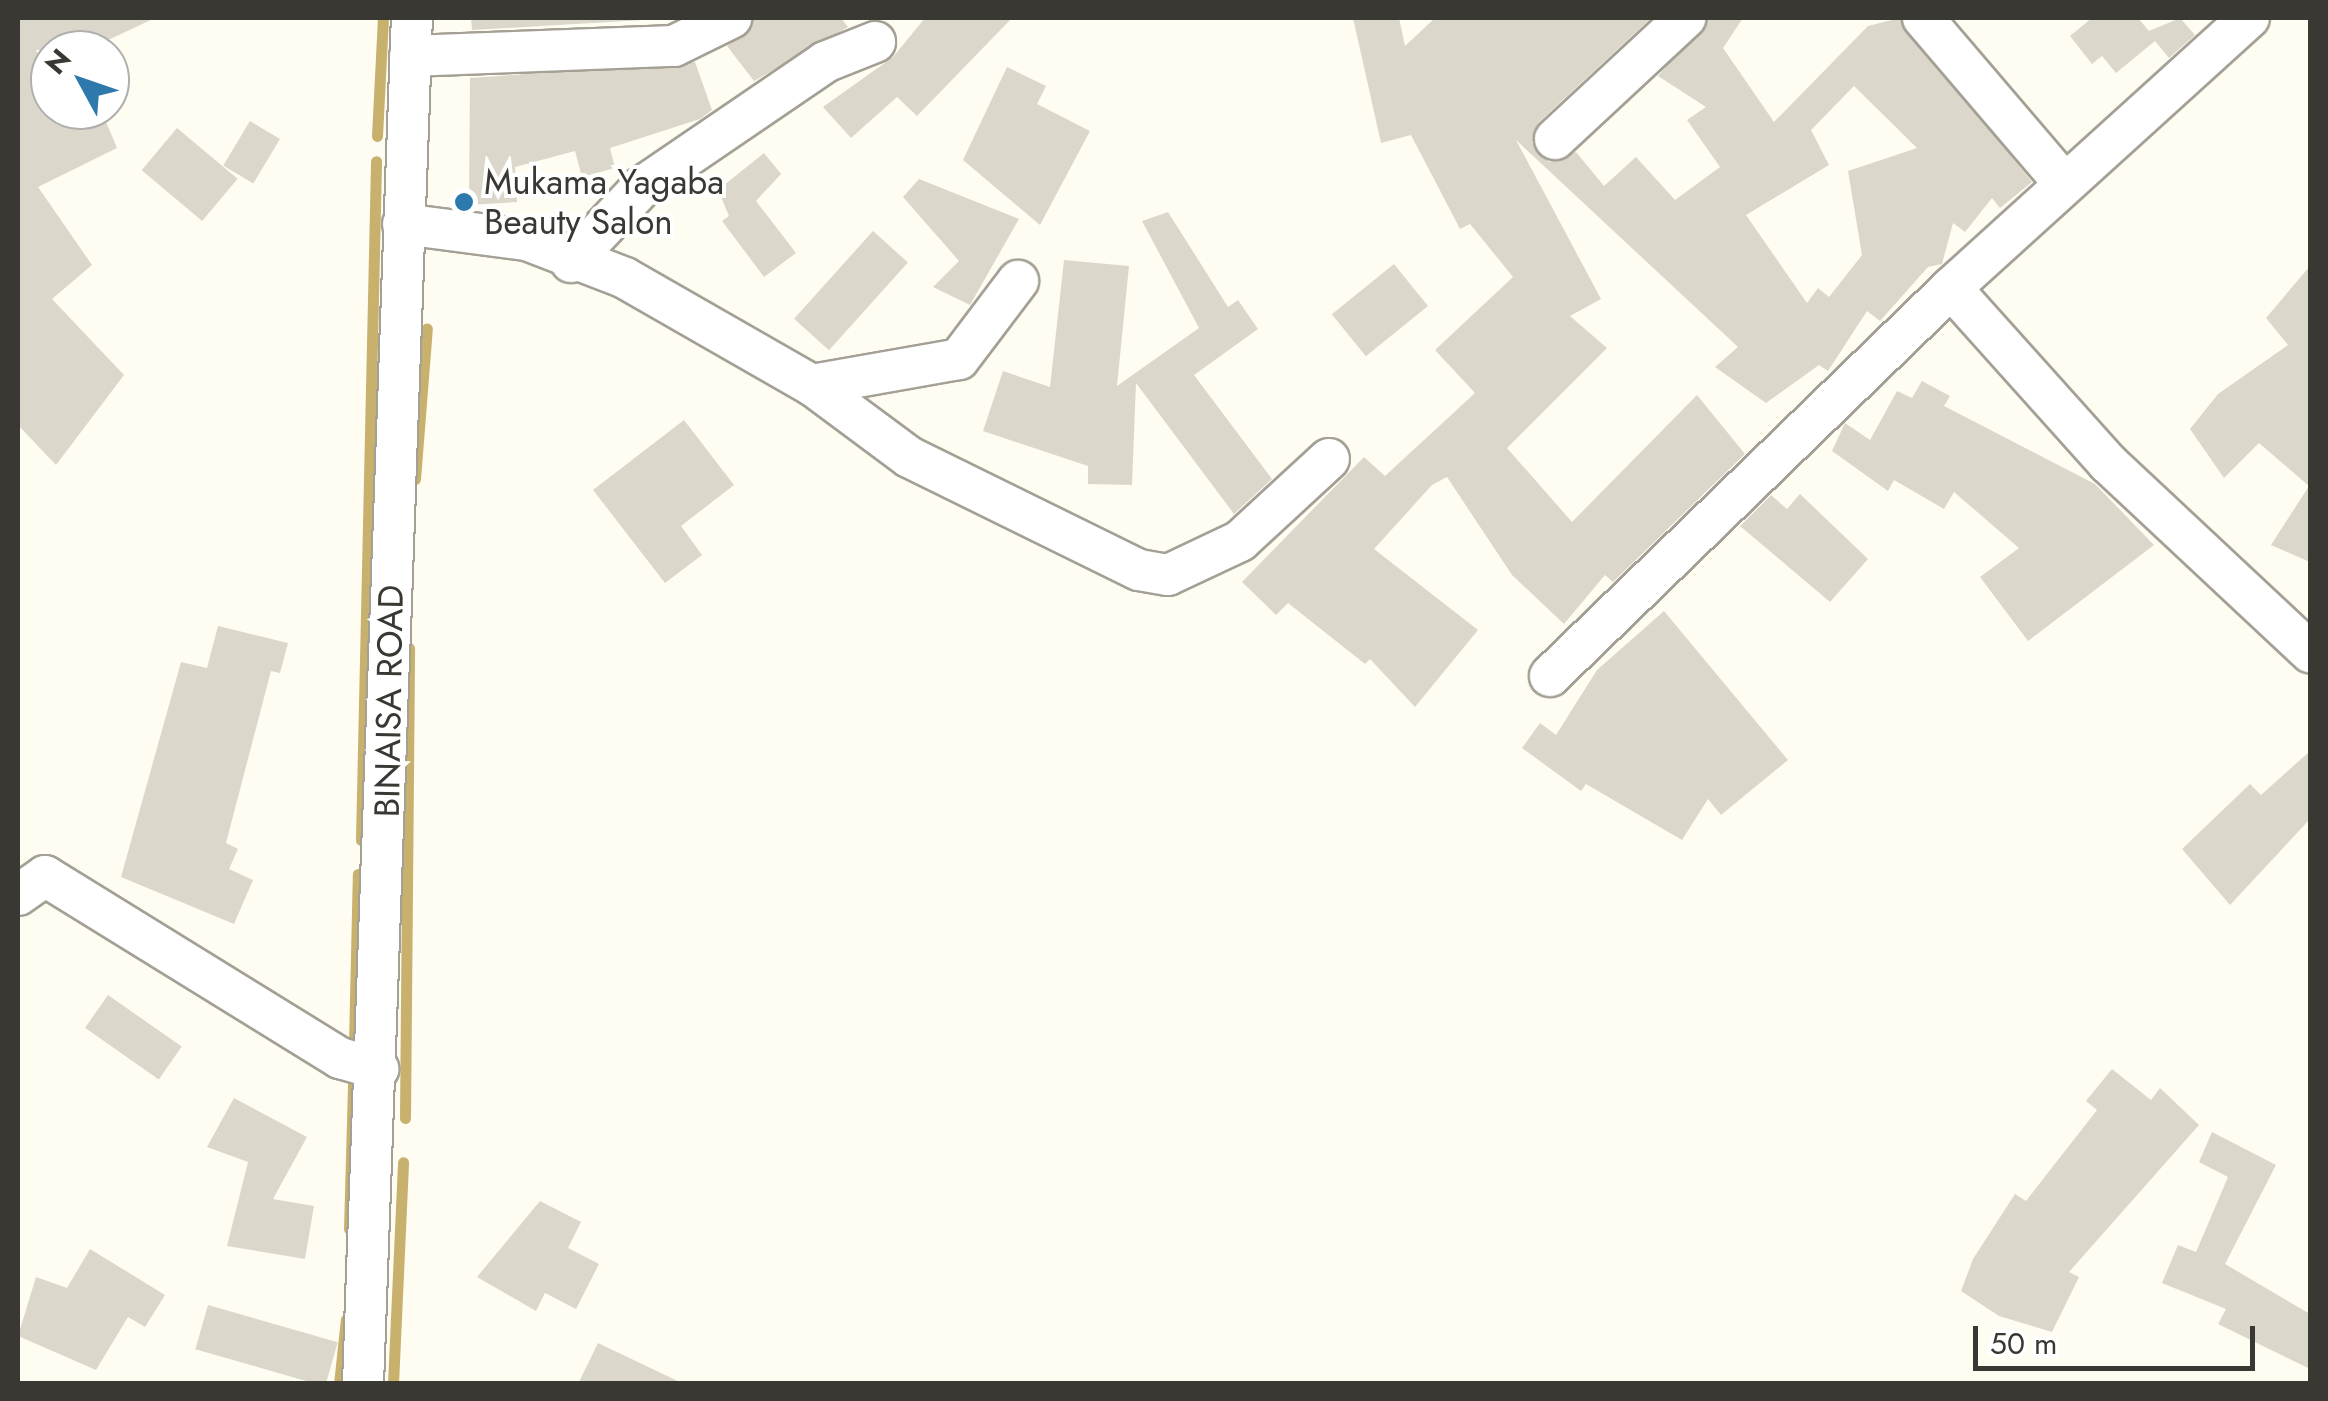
<!DOCTYPE html>
<style>
body{margin:0}
#map{position:relative;width:2328px;height:1401px;overflow:hidden;background:#fffcf2;font-family:Jost,sans-serif}
div>[style]{position:absolute}
.stream>*{height:11px;margin:-5.5px;padding:0 5.5px;transform-origin:5.5px;border-radius:5.5px;background:#c7b16d}
.building>*{inset:0;background:#dbd7cb;transform-origin:0 0}
.roads{filter:drop-shadow(2px 0 #a4a095) drop-shadow(-2px 0 #a4a095) drop-shadow(0 2px #a4a095) drop-shadow(0 -2px #a4a095)}
.minor>*{height:40px;margin:-20px;padding:0 20px;transform-origin:20px;border-radius:20px;background:#fff}
.dots>*{width:28px;height:28px;translate:-50% -50%;box-sizing:border-box;border:5px solid #fff;border-radius:50%}
span{translate:-50% -50%;white-space:nowrap;text-align:center;line-height:1.15;-webkit-text-stroke:8px #fff;paint-order:stroke}
.poi-label{font-size:35px;color:#393833}
.left{translate:0 -50%;text-align:left}
.street-label{font-size:35px;color:#393833}
.frame{position:absolute;inset:0;border:20px solid #393833;pointer-events:none}
.north{position:absolute;left:30px;top:30px;width:100px;height:100px;box-sizing:border-box;background:#fff;border:2px solid #b0afad;border-radius:50%;rotate:310deg;font-size:28px;font-weight:700;line-height:40px;text-align:center;color:#393833}
.north::after{content:'';display:block;margin:auto;width:35px;height:45px;background:#2d79ac;clip-path:polygon(50% 0,100% 100%,50% 72%,0 100%)}
.scale{position:absolute;left:1973px;top:1326px;width:282px;height:45px;box-sizing:border-box;border:5px solid #393833;border-top:0;padding-left:12px;font-size:30px;line-height:35px;white-space:nowrap;color:#393833;-webkit-text-stroke:8px #fff;paint-order:stroke}
</style>
<div id="map">
<div class="stream">
<i style="left:377px;top:136px;width:118px;rotate:-87.1deg"></i>
<i style="left:415px;top:479px;width:151px;rotate:-85.5deg"></i>
<i style="left:361px;top:840px;width:679px;rotate:-88.73deg"></i>
<i style="left:354px;top:1044px;width:170px;rotate:-88.7deg"></i>
<i style="left:405px;top:1118px;width:470px;rotate:-89.5deg"></i>
<i style="left:349px;top:1229px;width:145px;rotate:-88.4deg"></i>
<i style="left:339px;top:1384px;width:65px;rotate:-83.9deg"></i>
<i style="left:393px;top:1384px;width:222px;rotate:-87.4deg"></i>
</div>
<div class="building">
<i style="clip-path:polygon(18px 18px,155px 18px,87px 50px,36px 50px,50px 79px,50px 110px,101px 110px,117px 148px,38px 187px,92px 265px,52px 299px,124px 375px,56px 465px,18px 425px)"></i>
<i style="clip-path:polygon(471px 18px,678px 18px,472px 30px)"></i>
<i style="clip-path:polygon(754px 18px,841px 18px,848px 27px,754px 81px,727px 46px)"></i>
<i style="clip-path:polygon(925px 18px,1012px 18px,917px 116px,897px 97px,851px 138px,823px 107px,893px 57px)"></i>
<i style="clip-path:polygon(evenodd,1353px 18px,1399px 18px,1405px 46px,1435px 18px,1651px 18px,1539px 122px,1532px 143px,1549px 162px,1576px 152px,1604px 186px,1636px 157px,1675px 200px,1720px 167px,1687px 120px,1706px 107px,1658px 76px,1708px 18px,1743px 18px,1723px 48px,1774px 122px,1868px 26px,1900px 18px,2032px 182px,2000px 208px,1992px 198px,1965px 232px,1953px 223px,1942px 264px,1928px 267px,1880px 321px,1867px 311px,1828px 371px,1819px 365px,1766px 403px,1715px 367px,1738px 347px,1516px 140px,1601px 299px,1570px 316px,1607px 348px,1507px 448px,1572px 522px,1697px 395px,1745px 454px,1613px 582px,1605px 575px,1564px 624px,1512px 575px,1447px 477px,1432px 485px,1374px 549px,1478px 630px,1415px 707px,1370px 659px,1365px 664px,1288px 603px,1276px 615px,1242px 582px,1364px 457px,1385px 476px,1475px 393px,1435px 350px,1513px 277px,1470px 224px,1460px 229px,1411px 135px,1381px 143px,1353px 18px,1854px 86px,1917px 148px,1848px 171px,1862px 255px,1829px 297px,1818px 288px,1807px 303px,1746px 215px,1829px 165px,1811px 130px,1854px 86px)"></i>
<i style="clip-path:polygon(2092px 18px,2138px 18px,2149px 31px,2180px 18px,2195px 35px,2169px 58px,2155px 41px,2116px 73px,2102px 56px,2092px 64px,2070px 36px)"></i>
<i style="clip-path:polygon(695px 62px,712px 110px,700px 119px,610px 148px,615px 168px,582px 177px,575px 151px,515px 167px,517px 202px,469px 205px,470px 78px)"></i>
<i style="clip-path:polygon(1007px 67px,1046px 86px,1037px 104px,1090px 131px,1040px 225px,963px 160px)"></i>
<i style="left:250px;top:121px;width:35px;height:52px;rotate:31deg"></i>
<i style="left:177px;top:128px;width:79px;height:55px;rotate:40deg"></i>
<i style="clip-path:polygon(764px 153px,781px 174px,756px 201px,796px 253px,764px 277px,722px 221px,729px 216px,718px 190px)"></i>
<i style="clip-path:polygon(919px 179px,1019px 219px,970px 305px,933px 287px,959px 261px,903px 197px)"></i>
<i style="clip-path:polygon(1168px 212px,1228px 307px,1238px 300px,1258px 329px,1194px 375px,1272px 479px,1234px 514px,1136px 383px,1132px 485px,1088px 484px,1088px 466px,983px 431px,1003px 371px,1050px 387px,1064px 260px,1129px 266px,1117px 386px,1199px 328px,1142px 221px)"></i>
<i style="left:873px;top:231px;width:47px;height:118px;rotate:42deg"></i>
<i style="left:1394px;top:264px;width:54px;height:80px;rotate:51deg"></i>
<i style="clip-path:polygon(2310px 266px,2310px 562px,2271px 545px,2309px 486px,2259px 443px,2224px 478px,2190px 429px,2218px 394px,2288px 345px,2266px 318px)"></i>
<i style="clip-path:polygon(1922px 381px,1950px 396px,1944px 406px,2095px 484px,2154px 545px,2028px 641px,1980px 577px,2019px 548px,1954px 492px,1944px 509px,1894px 480px,1888px 491px,1832px 451px,1845px 423px,1870px 440px,1897px 391px,1912px 398px)"></i>
<i style="clip-path:polygon(684px 420px,734px 485px,681px 526px,702px 555px,665px 583px,593px 490px)"></i>
<i style="clip-path:polygon(1800px 494px,1868px 559px,1830px 602px,1740px 526px,1771px 495px,1787px 509px)"></i>
<i style="clip-path:polygon(1664px 611px,1788px 760px,1721px 815px,1708px 799px,1682px 840px,1586px 784px,1581px 791px,1522px 748px,1540px 723px,1556px 735px,1597px 670px)"></i>
<i style="clip-path:polygon(218px 626px,288px 643px,280px 673px,271px 671px,226px 843px,238px 849px,229px 869px,253px 880px,234px 924px,121px 877px,181px 662px,207px 668px)"></i>
<i style="clip-path:polygon(2310px 751px,2310px 819px,2230px 905px,2182px 849px,2250px 784px,2261px 795px)"></i>
<i style="left:108px;top:995px;width:90px;height:40px;rotate:35deg"></i>
<i style="clip-path:polygon(2112px 1069px,2151px 1100px,2160px 1088px,2199px 1125px,2069px 1272px,2079px 1277px,2052px 1332px,1999px 1316px,1961px 1291px,1973px 1259px,2015px 1194px,2026px 1201px,2097px 1110px,2086px 1101px)"></i>
<i style="clip-path:polygon(234px 1098px,307px 1137px,273px 1199px,314px 1206px,305px 1259px,227px 1246px,248px 1162px,207px 1147px)"></i>
<i style="clip-path:polygon(2212px 1132px,2276px 1165px,2225px 1264px,2310px 1314px,2310px 1369px,2218px 1324px,2226px 1309px,2162px 1283px,2178px 1245px,2196px 1252px,2228px 1177px,2199px 1162px)"></i>
<i style="clip-path:polygon(540px 1201px,581px 1222px,568px 1248px,599px 1264px,576px 1309px,545px 1293px,536px 1311px,477px 1277px)"></i>
<i style="clip-path:polygon(90px 1249px,165px 1295px,145px 1327px,128px 1317px,96px 1370px,18px 1336px,36px 1277px,67px 1288px)"></i>
<i style="left:208px;top:1305px;width:135px;height:46px;rotate:16deg"></i>
<i style="clip-path:polygon(598px 1343px,684px 1384px,578px 1384px)"></i>
</div>
<div class="roads">
<div class="minor">
<i style="left:1923px;top:18px;width:218px;rotate:49.5deg"></i>
<i style="left:410px;top:56px;width:264px;rotate:-2.2deg"></i>
<i style="left:674px;top:46px;width:64px;rotate:-26.2deg"></i>
<i style="left:1555px;top:139px;width:178px;rotate:-42.9deg"></i>
<i style="left:403px;top:224px;width:125px;rotate:7.4deg"></i>
<i style="left:527px;top:240px;width:105px;rotate:21.2deg"></i>
<i style="left:625px;top:278px;width:215px;rotate:29.8deg"></i>
<i style="left:812px;top:385px;width:121px;rotate:36.6deg"></i>
<i style="left:909px;top:457px;width:256px;rotate:26.2deg"></i>
<i style="left:1139px;top:570px;width:29px;rotate:10deg"></i>
<i style="left:1168px;top:575px;width:80px;rotate:-25.3deg"></i>
<i style="left:1240px;top:541px;width:121px;rotate:-42.7deg"></i>
<i style="left:571px;top:262px;width:103px;rotate:-46.6deg"></i>
<i style="left:642px;top:187px;width:222px;rotate:-34.3deg"></i>
<i style="left:825px;top:62px;width:54px;rotate:-21.8deg"></i>
<i style="left:1951px;top:288px;width:235px;rotate:48.1deg"></i>
<i style="left:2108px;top:463px;width:277px;rotate:43.1deg"></i>
<i style="left:812px;top:385px;width:149px;rotate:-10deg"></i>
<i style="left:959px;top:359px;width:98px;rotate:-52.9deg"></i>
<i style="left:1550px;top:676px;width:558px;rotate:-44.06deg"></i>
<i style="left:1951px;top:288px;width:402px;rotate:-42.2deg"></i>
<i style="left:18px;top:895px;width:33px;rotate:-35deg"></i>
<i style="left:45px;top:876px;width:347px;rotate:31.7deg"></i>
<i style="left:340px;top:1058px;width:40px;rotate:16deg"></i>
<i style="left:363px;top:1384px;width:1367px;rotate:-87.95deg"></i>
</div>
</div>
<div class="dots">
<i style="left:464px;top:202px;background:#2d79ac"></i>
</div>
<div class="poi-label">
<span class="left" style="left:484px;top:202px">Mukama Yagaba<br>Beauty Salon</span>
</div>
<div class="street-label">
<span style="left:389px;top:701px;rotate:-89deg">BINAISA ROAD</span>
</div>
<div class="frame"></div>
<div class="north">N</div>
<div class="scale">50 m</div>
</div>
